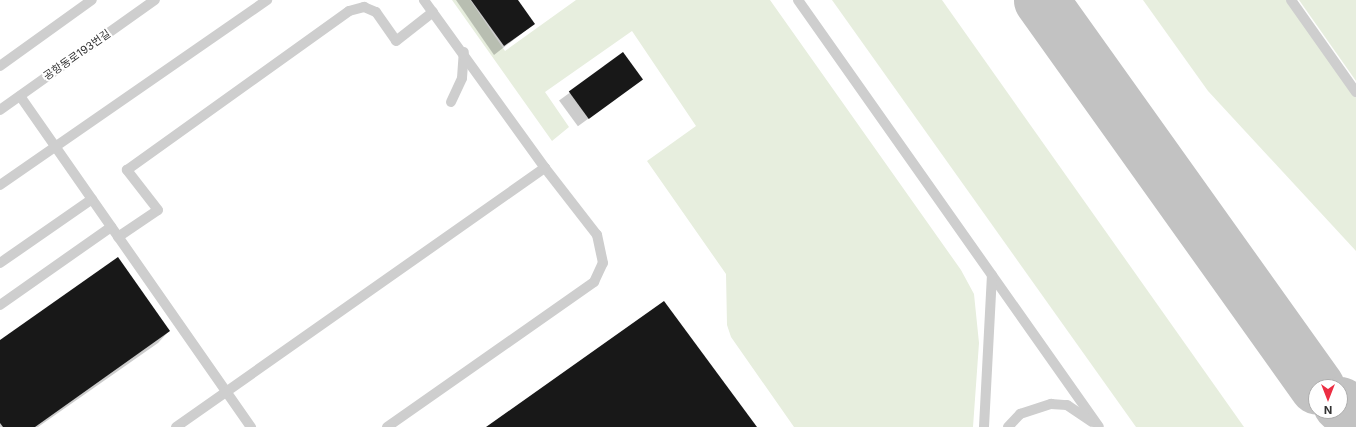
<!DOCTYPE html>
<meta charset="utf-8">
<style>
body{margin:0}
#map{position:relative;width:1356px;height:427px;overflow:hidden;background:#fff;font-family:Inter,"Noto Sans KR",sans-serif}
div>[style]{position:absolute}
.green>*{inset:0;background:#e7eede}
.shadow>*{inset:0;background:#0003;transform-origin:0 0}
.taxiway>*{height:55px;margin:-27.5px;padding:0 27.5px;transform-origin:27.5px;border-radius:27.5px;background:#c2c2c2}
.building>*{inset:0;background:#181818;transform-origin:0 0}
.service>*{height:10px;margin:-5px;padding:0 5px;transform-origin:5px;border-radius:5px;background:#cecece}
span{translate:-50% -50%;white-space:nowrap;text-align:center;line-height:1.15;-webkit-text-stroke:4px #fff;paint-order:stroke}
.street-label{font-size:11px;color:#313131}
.north{position:absolute;left:1308px;top:379px;width:40px;height:40px;box-sizing:border-box;background:#fff;border:1px solid #adadad;border-radius:50%;rotate:180deg;font-size:11px;font-weight:700;line-height:16px;text-align:center;color:#313131}
.north::after{content:'';display:block;margin:auto;width:14px;height:18px;background:#ec2e43;clip-path:polygon(50% 0,100% 100%,50% 72%,0 100%)}
</style>
<div id="map">
<div class="green">
<i style="clip-path:polygon(452px 0,470px 0,505px 51px,576px 0,770px 0,961px 270px,974px 294px,979px 343px,973px 427px,794px 427px,731px 337px,727px 325px,726px 274px,647px 161px,696px 126px,632px 31px,545px 92px,569px 127px,552px 141px)"></i>
<i style="clip-path:polygon(832px 0,942px 0,1244px 427px,1136px 427px)"></i>
<i style="clip-path:polygon(1143px 0,1286px 0,1356px 98px,1356px 251px,1208px 91px)"></i>
<i style="clip-path:polygon(1299px 0,1356px 0,1356px 81px)"></i>
</div>
<div class="shadow">
<i style="clip-path:polygon(456px 0,517px 0,534px 24px,494px 55px)"></i>
<i style="left:623px;top:54px;width:32px;height:79px;rotate:54deg"></i>
<i style="clip-path:polygon(169px 331px,158px 343px,38px 427px,0 427px,0 341px)"></i>
</div>
<div class="taxiway">
<i style="left:1041px;top:0;width:475px;rotate:54.5deg"></i>
<i style="left:1340px;top:404px;width:21px;rotate:39deg"></i>
</div>
<div class="building">
<i style="clip-path:polygon(471px 0,518px 0,535px 24px,504px 46px)"></i>
<i style="left:623px;top:52px;width:34px;height:67px;rotate:54deg"></i>
<i style="clip-path:polygon(118px 257px,170px 331px,35px 427px,3px 427px,0 423px,0 340px)"></i>
<i style="clip-path:polygon(664px 301px,757px 427px,486px 427px)"></i>
</div>
<div class="service">
<i style="left:798px;top:0;width:522px;rotate:54.82deg"></i>
<i style="left:1291px;top:0;width:113px;rotate:54.8deg"></i>
<i style="left:0;top:66px;width:113px;rotate:-35.7deg"></i>
<i style="left:20px;top:96px;width:404px;rotate:55.1deg"></i>
<i style="left:451px;top:102px;width:26px;rotate:-65deg"></i>
<i style="left:462px;top:78px;width:26px;rotate:-86deg"></i>
<i style="left:0;top:110px;width:190px;rotate:-35.4deg"></i>
<i style="left:0;top:185px;width:325px;rotate:-34.7deg"></i>
<i style="left:118px;top:237px;width:48px;rotate:-34deg"></i>
<i style="left:158px;top:210px;width:51px;rotate:-127.8deg"></i>
<i style="left:127px;top:170px;width:273px;rotate:-35.6deg"></i>
<i style="left:349px;top:11px;width:16px;rotate:-15deg"></i>
<i style="left:364px;top:7px;width:13px;rotate:23deg"></i>
<i style="left:376px;top:12px;width:35px;rotate:55deg"></i>
<i style="left:396px;top:41px;width:47px;rotate:-38.1deg"></i>
<i style="left:0;top:263px;width:112px;rotate:-34.8deg"></i>
<i style="left:0;top:305px;width:136px;rotate:-35.1deg"></i>
<i style="left:176px;top:427px;width:451px;rotate:-35.1deg"></i>
<i style="left:387px;top:427px;width:253px;rotate:-35deg"></i>
<i style="left:594px;top:282px;width:21px;rotate:-65deg"></i>
<i style="left:603px;top:263px;width:29px;rotate:-102deg"></i>
<i style="left:597px;top:235px;width:85px;rotate:-127.8deg"></i>
<i style="left:545px;top:168px;width:207px;rotate:-125.8deg"></i>
<i style="left:984px;top:427px;width:152px;rotate:-87deg"></i>
<i style="left:1008px;top:427px;width:18px;rotate:-47deg"></i>
<i style="left:1020px;top:414px;width:33px;rotate:-18deg"></i>
<i style="left:1051px;top:404px;width:16px;rotate:4deg"></i>
<i style="left:1067px;top:405px;width:30px;rotate:34deg"></i>
</div>
<div class="street-label">
<span style="left:77px;top:55px;rotate:-35deg">공항동로193번길</span>
</div>
<div class="north">N</div>
</div>
